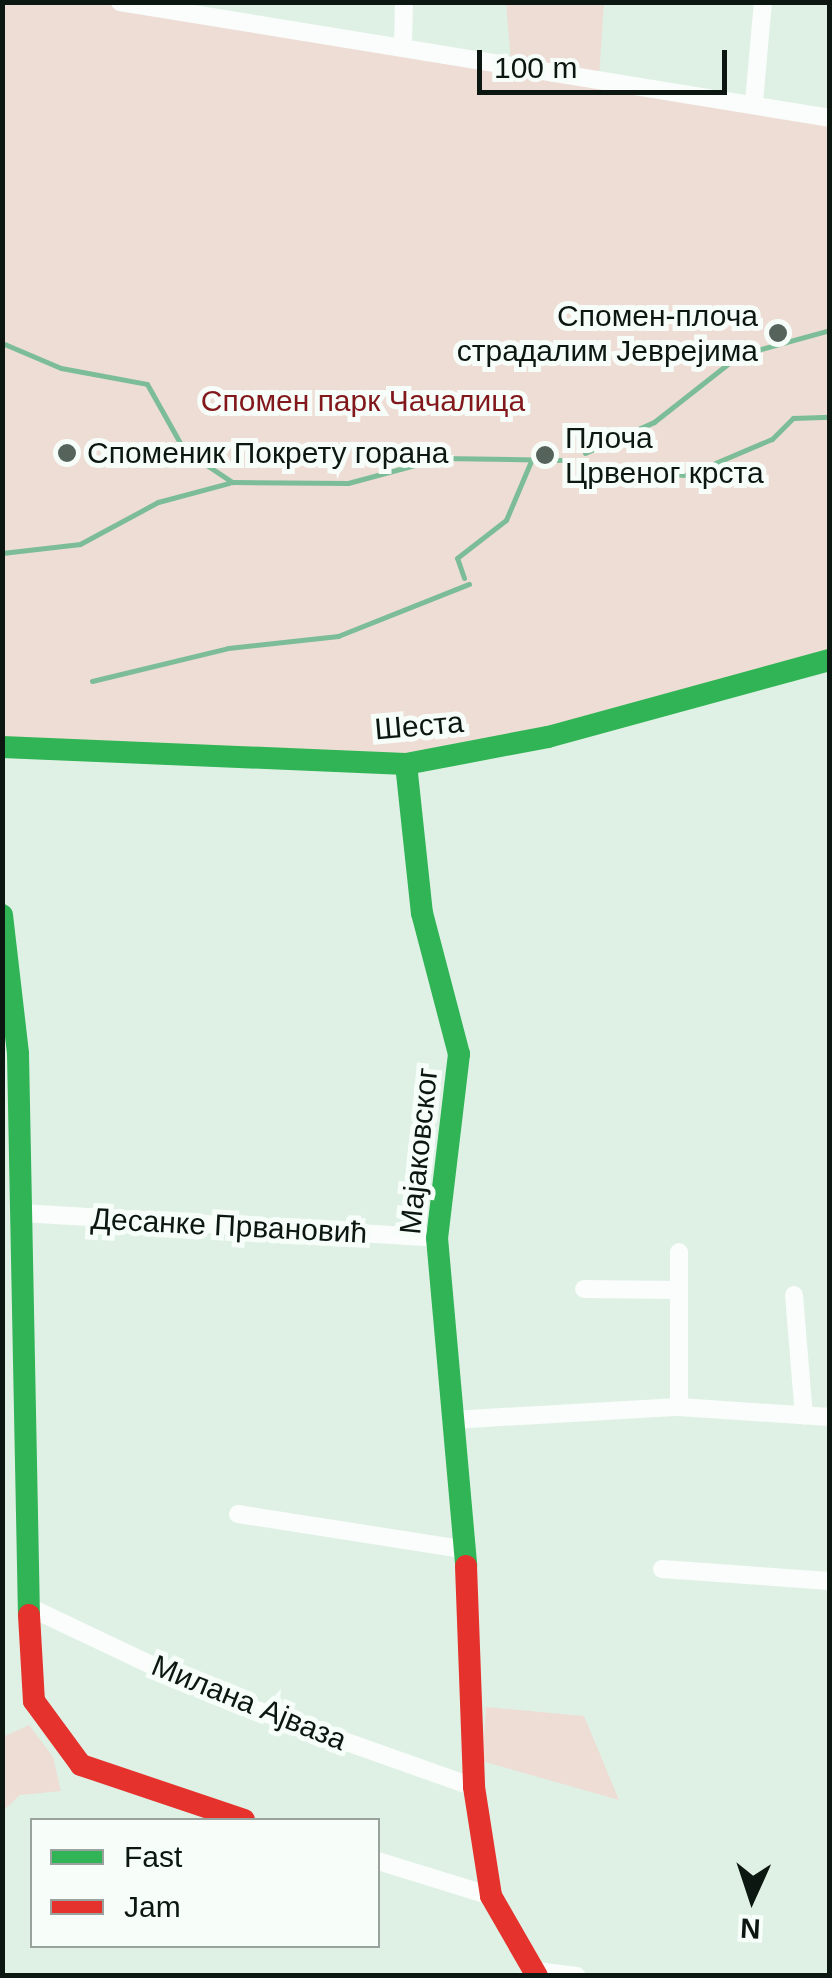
<!DOCTYPE html>
<meta charset="utf-8">
<style>
body{margin:0}
#map{position:relative;width:832px;height:1978px;overflow:hidden;background:#dff1e5;font-family:Helvetica,sans-serif}
div>[style]{position:absolute}
.green>*{inset:0;background:#edddd5}
.stream>*{height:5px;margin:-2.5px;padding:0 2.5px;transform-origin:2.5px;border-radius:2.5px;background:#7cbd98}
.street>*{height:18px;margin:-9px;padding:0 9px;transform-origin:9px;border-radius:9px;background:#fafdfb}
.fast>*{height:22px;margin:-11px;padding:0 11px;transform-origin:11px;border-radius:11px;background:#30b455}
.jam>*{height:22px;margin:-11px;padding:0 11px;transform-origin:11px;border-radius:11px;background:#e5322d}
.dots>*{width:28px;height:28px;translate:-50% -50%;box-sizing:border-box;border:5px solid #f7fefa;border-radius:50%}
span{translate:-50% -50%;white-space:nowrap;text-align:center;line-height:1.15;-webkit-text-stroke:10px #f7fefa;paint-order:stroke}
.poi-label{font-size:30px;color:#0b1710}
.right{translate:-100% -50%;text-align:right}
.left{translate:0 -50%;text-align:left}
.park-label{font-size:30px;color:#82181b}
.street-label{font-size:30px;color:#0b1710}
.frame{position:absolute;inset:0;border:5px solid #0b1710;pointer-events:none}
.legend{position:absolute;left:30px;top:1818px;width:350px;height:130px;box-sizing:border-box;background:#f7fefa;border:2px solid #99a29c;margin:0;padding:12px 18px;list-style:none;font-size:30px;color:#0b1710}
.legend li{display:flex;align-items:center;gap:20px;height:50px}
.legend b{width:50px;border:2px solid #99a29c}
.north{position:absolute;left:702px;top:1848px;width:100px;height:100px;-webkit-text-stroke:8px #f7fefa;paint-order:stroke;rotate:183deg;font-size:28px;font-weight:700;line-height:40px;text-align:center;color:#0b1710}
.north::after{content:'';display:block;margin:auto;width:35px;height:45px;background:#0b1710;clip-path:polygon(50% 0,100% 100%,50% 72%,0 100%)}
.scale{position:absolute;left:477px;top:50px;width:250px;height:45px;box-sizing:border-box;border:5px solid #0b1710;border-top:0;padding-left:12px;font-size:30px;line-height:35px;white-space:nowrap;color:#0b1710;-webkit-text-stroke:8px #f7fefa;paint-order:stroke}
</style>
<div id="map">
<div class="green">
<i style="clip-path:polygon(3px 3px,120px 3px,511px 61px,506px 3px,604px 3px,599px 77px,829px 118px,829px 660px,449px 757px,3px 747px)"></i>
<i style="clip-path:polygon(486px 1707px,584px 1716px,619px 1800px,482px 1761px)"></i>
<i style="clip-path:polygon(29px 1725px,53px 1757px,61px 1791px,20px 1795px,3px 1811px,3px 1737px)"></i>
</div>
<div class="stream">
<i style="left:2px;top:343px;width:64px;rotate:23deg"></i>
<i style="left:61px;top:368px;width:87px;rotate:10.5deg"></i>
<i style="left:147px;top:384px;width:76px;rotate:60.7deg"></i>
<i style="left:184px;top:450px;width:58px;rotate:33.7deg"></i>
<i style="left:232px;top:482px;width:116px;rotate:0.5deg"></i>
<i style="left:348px;top:483px;width:96px;rotate:-15deg"></i>
<i style="left:441px;top:458px;width:123px;rotate:0.9deg"></i>
<i style="left:585px;top:453px;width:76px;rotate:-24.2deg"></i>
<i style="left:654px;top:422px;width:108px;rotate:-38.2deg"></i>
<i style="left:739px;top:355px;width:94px;rotate:-15.4deg"></i>
<i style="left:591px;top:470px;width:96px;rotate:3deg"></i>
<i style="left:687px;top:475px;width:92px;rotate:-23deg"></i>
<i style="left:772px;top:439px;width:30px;rotate:-45deg"></i>
<i style="left:793px;top:418px;width:37px;rotate:-2deg"></i>
<i style="left:2px;top:553px;width:79px;rotate:-6.6deg"></i>
<i style="left:80px;top:544px;width:89px;rotate:-28.3deg"></i>
<i style="left:158px;top:502px;width:73px;rotate:-15deg"></i>
<i style="left:464px;top:578px;width:21px;rotate:-109deg"></i>
<i style="left:457px;top:558px;width:62px;rotate:-37.8deg"></i>
<i style="left:506px;top:520px;width:64px;rotate:-67deg"></i>
<i style="left:92px;top:681px;width:140px;rotate:-13.6deg"></i>
<i style="left:228px;top:648px;width:111px;rotate:-6.2deg"></i>
<i style="left:338px;top:636px;width:141px;rotate:-21.7deg"></i>
</div>
<div class="street">
<i style="left:120px;top:2px;width:719px;rotate:9.28deg"></i>
<i style="left:403px;top:43px;width:41px;rotate:-88.6deg"></i>
<i style="left:754px;top:102px;width:100px;rotate:-84.9deg"></i>
<i style="left:21px;top:1213px;width:417px;rotate:3.4deg"></i>
<i style="left:679px;top:1252px;width:155px;rotate:90deg"></i>
<i style="left:584px;top:1289px;width:94px;rotate:0.6deg"></i>
<i style="left:794px;top:1295px;width:121px;rotate:85.3deg"></i>
<i style="left:451px;top:1420px;width:228px;rotate:-3.3deg"></i>
<i style="left:679px;top:1407px;width:151px;rotate:3.8deg"></i>
<i style="left:238px;top:1514px;width:227px;rotate:8.9deg"></i>
<i style="left:662px;top:1569px;width:168px;rotate:4.1deg"></i>
<i style="left:29px;top:1607px;width:205px;rotate:25.4deg"></i>
<i style="left:214px;top:1695px;width:276px;rotate:19.5deg"></i>
<i style="left:378px;top:1861px;width:118px;rotate:17.2deg"></i>
<i style="left:536px;top:1971px;width:41px;rotate:7deg"></i>
</div>
<div class="fast">
<i style="left:2px;top:747px;width:404px;rotate:2.4deg"></i>
<i style="left:406px;top:764px;width:145px;rotate:-10.8deg"></i>
<i style="left:548px;top:737px;width:292px;rotate:-15.3deg"></i>
<i style="left:406px;top:764px;width:150px;rotate:83.9deg"></i>
<i style="left:422px;top:913px;width:146px;rotate:75.3deg"></i>
<i style="left:459px;top:1054px;width:185px;rotate:96.8deg"></i>
<i style="left:437px;top:1238px;width:329px;rotate:84.9deg"></i>
<i style="left:2px;top:915px;width:140px;rotate:83.4deg"></i>
<i style="left:18px;top:1054px;width:561px;rotate:88.88deg"></i>
</div>
<div class="jam">
<i style="left:466px;top:1566px;width:221px;rotate:87.9deg"></i>
<i style="left:474px;top:1787px;width:110px;rotate:81.1deg"></i>
<i style="left:491px;top:1896px;width:92px;rotate:60.1deg"></i>
<i style="left:29px;top:1615px;width:86px;rotate:86.7deg"></i>
<i style="left:34px;top:1701px;width:79px;rotate:53.7deg"></i>
<i style="left:81px;top:1765px;width:172px;rotate:18.6deg"></i>
</div>
<div class="dots">
<i style="left:778px;top:333px;background:#55635b"></i>
<i style="left:67px;top:453px;background:#55635b"></i>
<i style="left:545px;top:455px;background:#55635b"></i>
</div>
<div class="poi-label">
<span class="right" style="left:758px;top:333px">Спомен-плоча<br>страдалим Јеврејима</span>
<span class="left" style="left:565px;top:455px">Плоча<br>Црвеног крста</span>
<span class="left" style="left:87px;top:453px">Споменик Покрету горана</span>
</div>
<div class="park-label">
<span style="left:363px;top:401px">Спомен парк Чачалица</span>
</div>
<div class="street-label">
<span style="left:419px;top:726px;rotate:-5deg">Шеста</span>
<span style="left:419px;top:1151px;rotate:-84deg">Мајаковског</span>
<span style="left:229px;top:1226px;rotate:3deg">Десанке Првановић</span>
<span style="left:249px;top:1703px;rotate:22deg">Милана Ајваза</span>
</div>
<div class="frame"></div>
<ul class="legend">
<li><b style="height:12px;background:#30b455"></b>Fast</li>
<li><b style="height:12px;background:#e5322d"></b>Jam</li>
</ul>
<div class="north">N</div>
<div class="scale">100 m</div>
</div>
